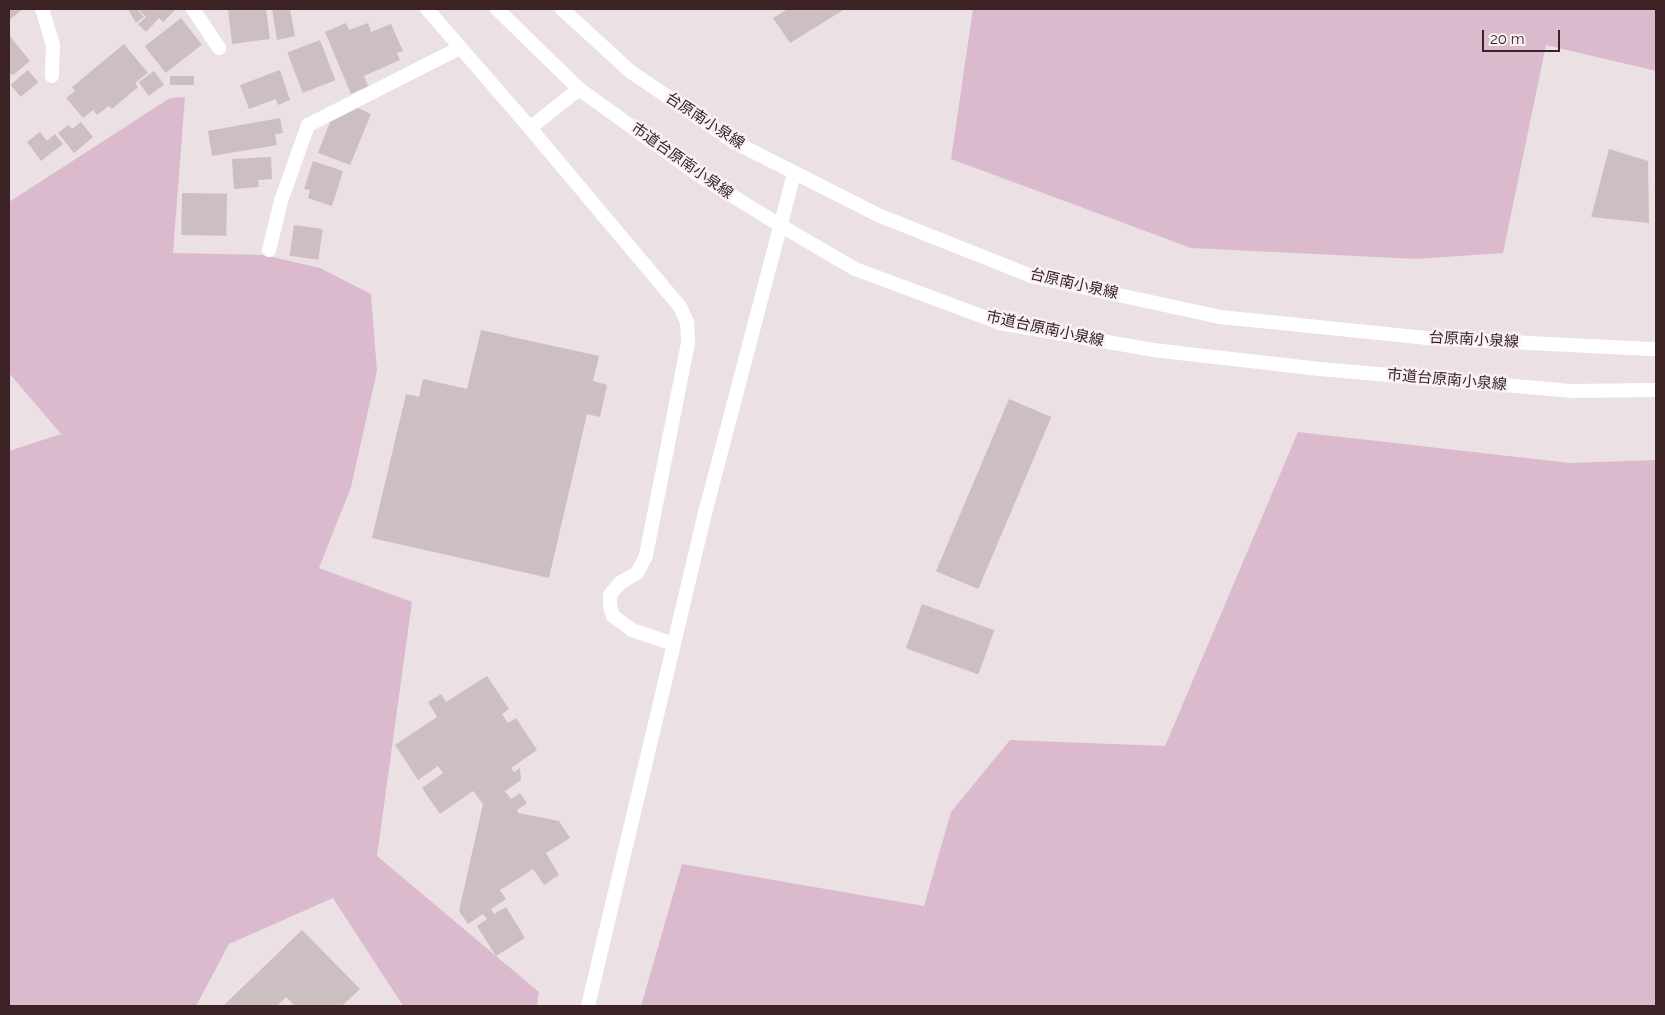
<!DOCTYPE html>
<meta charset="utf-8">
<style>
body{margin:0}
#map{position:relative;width:1665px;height:1015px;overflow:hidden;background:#ebe1e4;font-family:Raleway,"Noto Sans JP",sans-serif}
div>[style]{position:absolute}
.green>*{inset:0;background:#dcbace}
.building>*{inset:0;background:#ccbec1;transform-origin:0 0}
.service>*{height:14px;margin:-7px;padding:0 7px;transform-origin:7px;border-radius:7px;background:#fff}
.minor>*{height:14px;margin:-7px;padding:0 7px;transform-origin:7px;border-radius:7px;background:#fff}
.tertiary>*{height:14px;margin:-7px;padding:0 7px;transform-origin:7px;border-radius:7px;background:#fff}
span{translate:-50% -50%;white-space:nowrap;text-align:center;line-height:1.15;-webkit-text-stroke:4.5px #f8f2f4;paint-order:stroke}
.street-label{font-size:15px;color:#3c2225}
.frame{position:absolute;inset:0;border:10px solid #3c2225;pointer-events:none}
.scale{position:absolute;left:1482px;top:30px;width:78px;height:22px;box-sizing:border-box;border:2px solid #3c2225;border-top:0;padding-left:6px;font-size:15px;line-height:18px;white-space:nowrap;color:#3c2225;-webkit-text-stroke:4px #f8f2f4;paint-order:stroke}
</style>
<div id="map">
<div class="green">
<i style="clip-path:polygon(973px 9px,1656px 9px,1656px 71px,1546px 45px,1503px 253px,1417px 259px,1191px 248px,951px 159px)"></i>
<i style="clip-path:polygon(185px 97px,173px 253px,264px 255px,320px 268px,371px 294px,377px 371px,351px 487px,319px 568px,412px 602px,377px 856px,539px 992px,537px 1006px,403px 1006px,333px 898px,229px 944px,196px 1006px,9px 1006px,9px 451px,61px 434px,9px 373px,9px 202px,170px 98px)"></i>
<i style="clip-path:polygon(1298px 432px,1570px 463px,1656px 460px,1656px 1006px,641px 1006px,682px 864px,924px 906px,951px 812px,1010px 740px,1165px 746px)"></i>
</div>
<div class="building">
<i style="clip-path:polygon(9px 9px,23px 9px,9px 20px)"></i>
<i style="clip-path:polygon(128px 9px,137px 9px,144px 17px,136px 23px)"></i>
<i style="clip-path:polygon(138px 9px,176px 9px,163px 22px,159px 18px,146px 32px,138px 24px,146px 17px)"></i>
<i style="clip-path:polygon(228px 9px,266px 9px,270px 39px,232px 44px)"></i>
<i style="clip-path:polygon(272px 9px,290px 9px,295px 36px,277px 40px)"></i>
<i style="clip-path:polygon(788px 9px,845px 9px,790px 43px,773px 18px)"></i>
<i style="left:181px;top:18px;width:34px;height:46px;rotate:52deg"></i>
<i style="clip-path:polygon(346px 23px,349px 30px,368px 23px,371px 32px,391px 24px,403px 51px,397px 53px,400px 60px,364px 76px,368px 86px,351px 94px,325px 32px)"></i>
<i style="clip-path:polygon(9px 35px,30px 61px,13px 75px,9px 74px)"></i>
<i style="left:320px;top:40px;width:43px;height:35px;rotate:69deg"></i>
<i style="clip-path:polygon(124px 44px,148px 73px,135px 83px,138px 87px,112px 109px,109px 106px,97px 115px,93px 110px,83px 118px,66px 98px,75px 91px,72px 87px)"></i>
<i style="left:28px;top:70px;width:16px;height:23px;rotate:50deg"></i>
<i style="clip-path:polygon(280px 70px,290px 100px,278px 105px,276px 99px,249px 109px,240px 85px)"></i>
<i style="left:154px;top:71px;width:17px;height:19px;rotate:54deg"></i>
<i style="left:170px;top:76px;width:24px;height:9px"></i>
<i style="clip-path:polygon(358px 108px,371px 114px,350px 165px,318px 153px,330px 122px)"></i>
<i style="clip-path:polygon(280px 118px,283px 133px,275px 134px,277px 145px,212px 156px,208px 131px)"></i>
<i style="clip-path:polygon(81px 122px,93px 137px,74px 153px,58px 133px,68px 125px,72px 129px)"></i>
<i style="clip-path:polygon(40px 132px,47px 141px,55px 134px,63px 144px,41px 161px,27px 142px)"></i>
<i style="clip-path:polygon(1609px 149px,1648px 161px,1649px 223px,1591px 217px)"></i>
<i style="clip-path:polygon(271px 157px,272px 179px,258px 180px,259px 187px,234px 189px,232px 159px)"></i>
<i style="clip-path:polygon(313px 161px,343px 171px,332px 206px,308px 198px,310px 190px,304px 189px)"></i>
<i style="left:182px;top:193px;width:45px;height:42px;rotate:1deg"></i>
<i style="left:294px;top:225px;width:29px;height:31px;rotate:8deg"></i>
<i style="clip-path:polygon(481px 330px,599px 356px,593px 381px,607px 385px,600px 417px,587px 414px,549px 578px,372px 538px,406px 394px,419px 397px,423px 379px,467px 389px)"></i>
<i style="left:1009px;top:399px;width:46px;height:187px;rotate:23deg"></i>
<i style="left:922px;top:604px;width:77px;height:47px;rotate:20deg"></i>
<i style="clip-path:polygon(487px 676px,509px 709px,502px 714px,508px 723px,516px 718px,537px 750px,511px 768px,514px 772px,520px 768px,521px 780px,505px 791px,511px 799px,520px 793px,527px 803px,517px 810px,518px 813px,559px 821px,570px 838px,546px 853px,559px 875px,544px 885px,533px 869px,500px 890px,506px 899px,491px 909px,494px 914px,506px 907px,525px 938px,496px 956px,477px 926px,487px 919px,483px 914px,468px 924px,459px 911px,483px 804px,473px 791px,440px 814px,422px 788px,443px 773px,438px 766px,418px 780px,395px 745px,437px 717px,428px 702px,441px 694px,446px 702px)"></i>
<i style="clip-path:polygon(302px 930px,360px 989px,342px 1006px,295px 1006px,286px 997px,277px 1006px,223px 1006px)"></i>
</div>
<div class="service">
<i style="left:42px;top:9px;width:38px;rotate:73deg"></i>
<i style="left:53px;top:45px;width:31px;rotate:92deg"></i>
<i style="left:193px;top:9px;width:47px;rotate:56.3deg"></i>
<i style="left:269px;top:250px;width:50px;rotate:-76.2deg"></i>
<i style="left:281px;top:201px;width:81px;rotate:-70.4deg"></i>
<i style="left:308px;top:125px;width:170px;rotate:-26.9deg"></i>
</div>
<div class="minor">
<i style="left:427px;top:9px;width:157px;rotate:49.1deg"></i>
<i style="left:530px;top:128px;width:63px;rotate:-38.5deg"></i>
<i style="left:530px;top:128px;width:234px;rotate:50deg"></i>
<i style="left:680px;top:307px;width:17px;rotate:65deg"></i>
<i style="left:687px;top:322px;width:21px;rotate:87deg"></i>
<i style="left:688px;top:343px;width:217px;rotate:101.2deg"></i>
<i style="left:646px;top:556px;width:19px;rotate:118deg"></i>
<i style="left:637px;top:573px;width:20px;rotate:150deg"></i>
<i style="left:620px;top:583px;width:16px;rotate:130deg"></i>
<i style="left:610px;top:595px;width:11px;rotate:90deg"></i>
<i style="left:610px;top:606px;width:10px;rotate:73deg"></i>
<i style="left:613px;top:616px;width:24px;rotate:36deg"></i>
<i style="left:632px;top:630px;width:44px;rotate:18.4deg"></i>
</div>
<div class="tertiary">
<i style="left:497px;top:9px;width:115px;rotate:44.3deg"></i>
<i style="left:579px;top:89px;width:149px;rotate:35.7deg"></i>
<i style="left:700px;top:176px;width:92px;rotate:31.6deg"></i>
<i style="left:778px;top:224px;width:89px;rotate:30.3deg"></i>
<i style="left:855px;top:269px;width:155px;rotate:20.4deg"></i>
<i style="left:1000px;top:323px;width:155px;rotate:10deg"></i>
<i style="left:1153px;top:350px;width:168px;rotate:6.5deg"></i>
<i style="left:1320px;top:369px;width:251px;rotate:5deg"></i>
<i style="left:1570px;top:391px;width:86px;rotate:-0.7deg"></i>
<i style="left:562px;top:9px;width:93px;rotate:42.4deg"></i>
<i style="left:631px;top:72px;width:125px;rotate:34.2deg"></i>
<i style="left:734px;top:142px;width:161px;rotate:26.9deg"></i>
<i style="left:878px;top:215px;width:165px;rotate:21.7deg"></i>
<i style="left:1031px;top:276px;width:193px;rotate:12.2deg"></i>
<i style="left:1220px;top:317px;width:209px;rotate:5.8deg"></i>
<i style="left:1428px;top:338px;width:228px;rotate:2.8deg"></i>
<i style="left:588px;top:1006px;width:507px;rotate:-76.65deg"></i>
<i style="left:705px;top:513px;width:350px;rotate:-75.3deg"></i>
</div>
<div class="street-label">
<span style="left:705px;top:121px;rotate:33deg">台原南小泉線</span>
<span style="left:682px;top:161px;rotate:35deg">市道台原南小泉線</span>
<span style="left:1074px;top:284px;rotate:13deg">台原南小泉線</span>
<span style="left:1045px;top:329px;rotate:12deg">市道台原南小泉線</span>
<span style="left:1474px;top:340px;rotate:3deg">台原南小泉線</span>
<span style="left:1447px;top:380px;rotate:5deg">市道台原南小泉線</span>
</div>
<div class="frame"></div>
<div class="scale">20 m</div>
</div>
